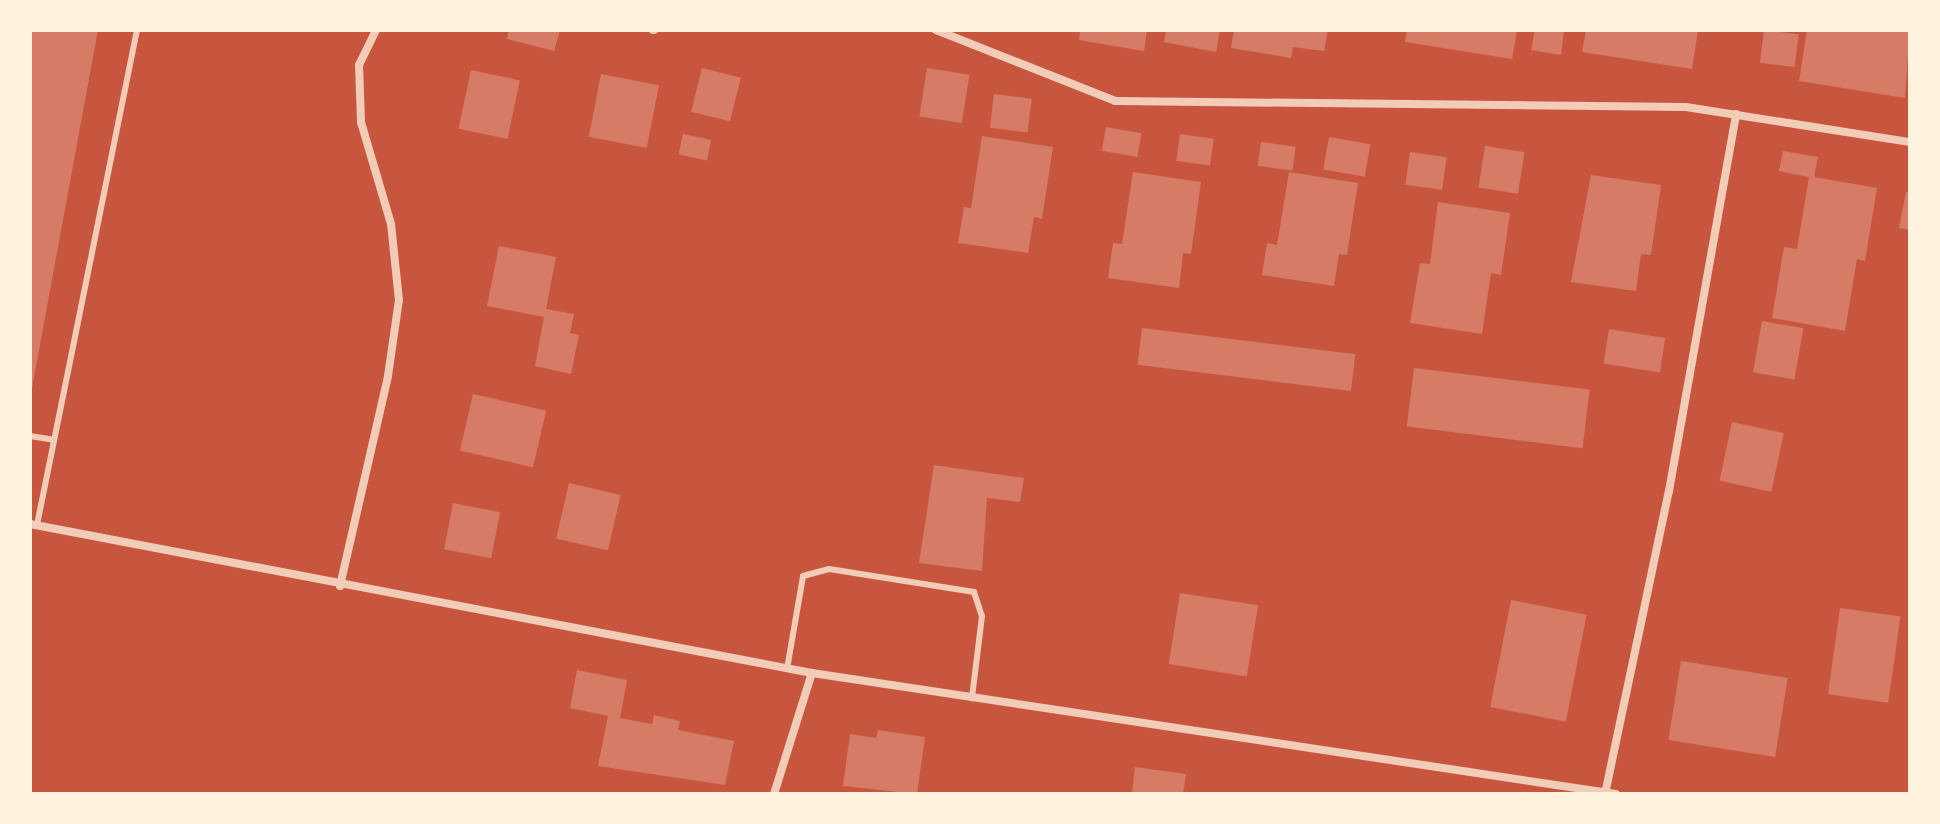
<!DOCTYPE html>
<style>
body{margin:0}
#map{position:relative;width:1940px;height:824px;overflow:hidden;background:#c8553d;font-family:"Work Sans",sans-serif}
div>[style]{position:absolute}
.building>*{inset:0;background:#d67c66;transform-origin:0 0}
.service>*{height:6px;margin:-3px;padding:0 3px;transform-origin:3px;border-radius:3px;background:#f1ccb7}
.minor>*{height:8px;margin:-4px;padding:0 4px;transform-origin:4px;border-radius:4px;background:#f1ccb7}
span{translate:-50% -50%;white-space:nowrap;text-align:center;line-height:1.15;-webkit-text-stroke:8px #fff3e0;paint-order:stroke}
.frame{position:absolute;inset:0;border:32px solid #fff3e0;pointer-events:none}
</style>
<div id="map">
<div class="building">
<i style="clip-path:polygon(30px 30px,98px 30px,32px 388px,30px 388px)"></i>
<i style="clip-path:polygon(509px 30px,560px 30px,554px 51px,507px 39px)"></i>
<i style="clip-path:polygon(1080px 30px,1147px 30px,1144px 51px,1079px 40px)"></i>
<i style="clip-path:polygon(1166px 30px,1220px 30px,1216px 52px,1164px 42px)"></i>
<i style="clip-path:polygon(1234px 30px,1328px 30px,1324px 51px,1293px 47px,1291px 58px,1231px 48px)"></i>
<i style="clip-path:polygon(1407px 30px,1517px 30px,1512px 59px,1405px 42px)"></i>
<i style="clip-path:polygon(1535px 30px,1564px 30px,1561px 55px,1531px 50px)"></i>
<i style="clip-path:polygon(1586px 30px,1698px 30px,1692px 69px,1582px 52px)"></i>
<i style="left:1764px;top:30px;width:35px;height:33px;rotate:7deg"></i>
<i style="clip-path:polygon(1807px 30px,1910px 30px,1905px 98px,1799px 81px)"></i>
<i style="left:702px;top:68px;width:40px;height:45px;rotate:14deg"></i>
<i style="left:927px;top:68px;width:43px;height:49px;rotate:9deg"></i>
<i style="left:471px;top:70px;width:50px;height:60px;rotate:12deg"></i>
<i style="left:601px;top:74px;width:59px;height:64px;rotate:11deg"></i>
<i style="left:994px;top:94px;width:38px;height:34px;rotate:7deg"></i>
<i style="left:1106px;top:127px;width:36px;height:24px;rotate:10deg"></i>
<i style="left:683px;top:134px;width:29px;height:21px;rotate:12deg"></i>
<i style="left:1180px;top:134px;width:34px;height:27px;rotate:8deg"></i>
<i style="clip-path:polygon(982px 136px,1053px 147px,1042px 219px,1034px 217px,1028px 253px,958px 243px,964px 207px,971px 208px)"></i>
<i style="left:1329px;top:137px;width:42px;height:33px;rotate:10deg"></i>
<i style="left:1261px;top:142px;width:35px;height:24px;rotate:8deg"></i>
<i style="left:1485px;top:146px;width:40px;height:42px;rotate:9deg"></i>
<i style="clip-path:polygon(1783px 151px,1818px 157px,1814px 177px,1877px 188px,1865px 261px,1857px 259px,1845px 331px,1772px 318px,1784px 247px,1797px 249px,1809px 177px,1779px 171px)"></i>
<i style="left:1410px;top:152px;width:37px;height:33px;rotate:8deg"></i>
<i style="clip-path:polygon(1133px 172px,1201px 182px,1191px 254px,1183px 253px,1179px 288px,1108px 278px,1113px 243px,1122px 244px)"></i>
<i style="clip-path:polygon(1289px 172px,1358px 183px,1347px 255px,1339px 254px,1334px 286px,1262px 275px,1267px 243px,1277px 245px)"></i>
<i style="clip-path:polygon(1591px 175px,1661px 185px,1651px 255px,1641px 254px,1636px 291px,1571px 282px)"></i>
<i style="clip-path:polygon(1906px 192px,1910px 193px,1910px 230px,1899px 228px)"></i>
<i style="clip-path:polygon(1438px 202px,1510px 213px,1501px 275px,1491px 273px,1482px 334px,1410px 323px,1420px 263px,1430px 264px)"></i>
<i style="clip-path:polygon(499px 246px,556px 257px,546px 309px,574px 314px,570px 333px,579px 335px,571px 374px,535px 366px,544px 317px,487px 306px)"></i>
<i style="left:1762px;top:321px;width:42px;height:52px;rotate:10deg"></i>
<i style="left:1142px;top:328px;width:215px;height:37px;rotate:7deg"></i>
<i style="left:1609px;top:329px;width:57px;height:35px;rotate:9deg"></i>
<i style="left:1414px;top:368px;width:177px;height:59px;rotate:7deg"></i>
<i style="left:473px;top:394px;width:75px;height:58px;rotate:13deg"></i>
<i style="left:1732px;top:422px;width:53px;height:60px;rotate:12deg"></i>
<i style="clip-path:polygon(934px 465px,1024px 478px,1020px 502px,987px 498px,982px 571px,919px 563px)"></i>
<i style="left:569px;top:483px;width:53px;height:57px;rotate:13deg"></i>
<i style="left:453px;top:503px;width:48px;height:47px;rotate:11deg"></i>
<i style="left:1180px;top:593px;width:79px;height:72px;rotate:9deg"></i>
<i style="left:1511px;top:600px;width:77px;height:109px;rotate:11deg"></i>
<i style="left:1840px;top:608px;width:61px;height:87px;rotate:8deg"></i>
<i style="left:1681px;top:661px;width:108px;height:80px;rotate:9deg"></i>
<i style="clip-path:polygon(577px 670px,627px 680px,620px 718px,652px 724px,654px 715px,680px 721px,678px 730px,734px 741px,725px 785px,598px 766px,608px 716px,570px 708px)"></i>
<i style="clip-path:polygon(878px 730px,925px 737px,917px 794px,843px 786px,850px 734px,876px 738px)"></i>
<i style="clip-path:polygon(1135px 767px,1186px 774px,1183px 794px,1132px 794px)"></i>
</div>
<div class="service">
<i style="left:30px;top:436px;width:24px;rotate:9deg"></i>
<i style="left:37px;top:525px;width:505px;rotate:-78.58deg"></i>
<i style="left:787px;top:669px;width:94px;rotate:-80.2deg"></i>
<i style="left:803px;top:576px;width:27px;rotate:-15deg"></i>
<i style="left:829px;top:569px;width:147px;rotate:9deg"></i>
<i style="left:974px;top:592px;width:25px;rotate:72deg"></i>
<i style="left:982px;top:616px;width:83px;rotate:97deg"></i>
</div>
<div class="minor">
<i style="left:653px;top:30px;width:1px"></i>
<i style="left:936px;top:30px;width:193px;rotate:21.6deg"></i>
<i style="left:1115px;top:101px;width:571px;rotate:0.6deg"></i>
<i style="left:1686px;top:107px;width:227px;rotate:8.9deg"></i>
<i style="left:30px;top:524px;width:796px;rotate:10.79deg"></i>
<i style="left:812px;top:673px;width:813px;rotate:8.56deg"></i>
<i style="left:340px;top:586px;width:215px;rotate:-77.1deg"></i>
<i style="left:388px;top:376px;width:77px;rotate:-81.8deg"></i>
<i style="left:399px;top:300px;width:76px;rotate:-96deg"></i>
<i style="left:391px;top:224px;width:106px;rotate:-106.4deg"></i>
<i style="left:361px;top:122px;width:57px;rotate:-92deg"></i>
<i style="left:359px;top:65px;width:39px;rotate:-64deg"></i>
<i style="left:774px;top:794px;width:127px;rotate:-72.6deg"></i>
<i style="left:1605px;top:794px;width:310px;rotate:-78.1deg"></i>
<i style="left:1669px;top:491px;width:383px;rotate:-79.9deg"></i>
</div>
<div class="frame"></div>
</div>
